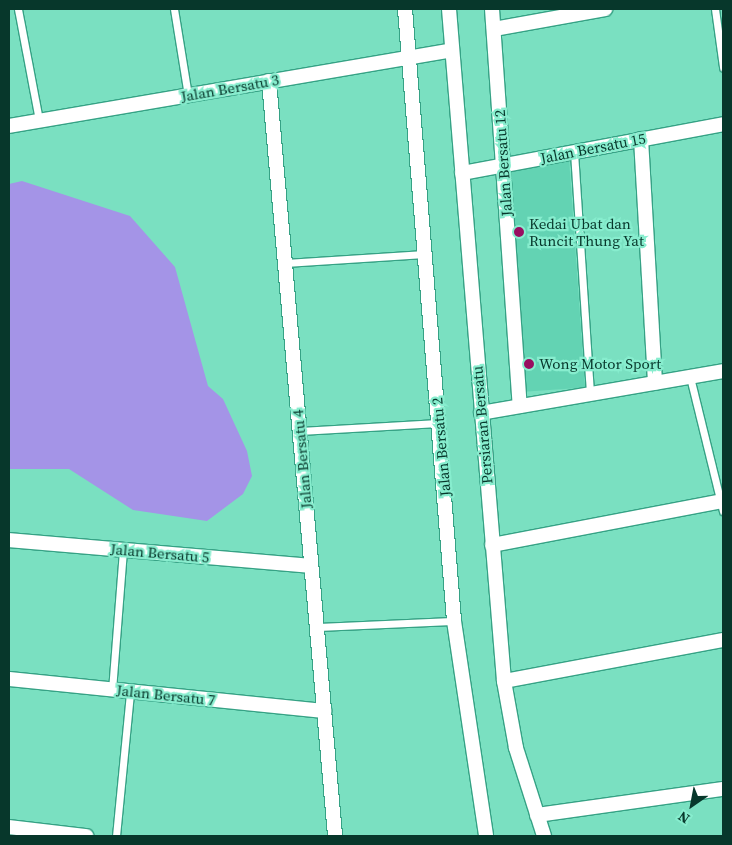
<!DOCTYPE html>
<style>
body{margin:0}
#map{position:relative;width:732px;height:845px;overflow:hidden;background:#7ae0c1;font-family:"Source Serif 4",serif}
div>[style]{position:absolute}
.built>*{inset:0;background:#63d3b3;transform-origin:0 0}
.water>*{inset:0;background:#a494e7}
.roads{filter:drop-shadow(1px 0 #36a285) drop-shadow(-1px 0 #36a285) drop-shadow(0 1px #36a285) drop-shadow(0 -1px #36a285)}
.lane>*{height:7px;margin:-3.5px;padding:0 3.5px;transform-origin:3.5px;border-radius:3.5px;background:#fff}
.street>*{height:14px;margin:-7px;padding:0 7px;transform-origin:7px;border-radius:7px;background:#fff}
.dots>*{width:14px;height:14px;translate:-50% -50%;box-sizing:border-box;border:2px solid #87edce;border-radius:50%}
span{translate:-50% -50%;white-space:nowrap;text-align:center;line-height:1.15;-webkit-text-stroke:4.5px #87edce;paint-order:stroke}
.street-label{font-size:15px;color:#07372b}
.poi-label{font-size:15px;color:#07372b}
.left{translate:0 -50%;text-align:left}
.frame{position:absolute;inset:0;border:10px solid #07372b;pointer-events:none}
.north{position:absolute;left:667px;top:780px;width:50px;height:50px;-webkit-text-stroke:4px #87edce;paint-order:stroke;rotate:213deg;font-size:14px;font-weight:700;line-height:20px;text-align:center;color:#07372b}
.north::after{content:'';display:block;margin:auto;width:18px;height:22px;background:#07372b;clip-path:polygon(50% 0,100% 100%,50% 72%,0 100%)}
</style>
<div id="map">
<div class="built">
<i style="left:569px;top:158px;width:230px;height:61px;rotate:86deg"></i>
</div>
<div class="water">
<i style="clip-path:polygon(22px 181px,130px 216px,175px 267px,208px 386px,223px 399px,247px 451px,252px 476px,243px 494px,207px 521px,133px 510px,69px 469px,9px 469px,9px 184px)"></i>
</div>
<div class="roads">
<div class="lane">
<i style="left:18px;top:9px;width:113px;rotate:79.3deg"></i>
<i style="left:174px;top:9px;width:87px;rotate:80.8deg"></i>
<i style="left:715px;top:9px;width:59px;rotate:82.1deg"></i>
<i style="left:574px;top:152px;width:243px;rotate:86.2deg"></i>
<i style="left:285px;top:263px;width:140px;rotate:-3.7deg"></i>
<i style="left:690px;top:377px;width:138px;rotate:76.2deg"></i>
<i style="left:299px;top:431px;width:140px;rotate:-3.3deg"></i>
<i style="left:316px;top:627px;width:138px;rotate:-2.5deg"></i>
<i style="left:112px;top:690px;width:140px;rotate:-85.5deg"></i>
<i style="left:116px;top:836px;width:145px;rotate:-84.4deg"></i>
</div>
<div class="street">
<i style="left:405px;top:9px;width:614px;rotate:85.42deg"></i>
<i style="left:454px;top:621px;width:217px;rotate:81.5deg"></i>
<i style="left:449px;top:9px;width:674px;rotate:85.32deg"></i>
<i style="left:504px;top:681px;width:68px;rotate:79.8deg"></i>
<i style="left:516px;top:748px;width:92px;rotate:72.3deg"></i>
<i style="left:492px;top:9px;width:398px;rotate:86deg"></i>
<i style="left:494px;top:29px;width:113px;rotate:-10.2deg"></i>
<i style="left:269px;top:81px;width:758px;rotate:85deg"></i>
<i style="left:9px;top:126px;width:449px;rotate:-9.7deg"></i>
<i style="left:641px;top:139px;width:244px;rotate:86.7deg"></i>
<i style="left:462px;top:173px;width:266px;rotate:-10.6deg"></i>
<i style="left:481px;top:413px;width:246px;rotate:-9.8deg"></i>
<i style="left:9px;top:540px;width:303px;rotate:4.9deg"></i>
<i style="left:492px;top:545px;width:235px;rotate:-10.8deg"></i>
<i style="left:9px;top:679px;width:317px;rotate:5.8deg"></i>
<i style="left:504px;top:681px;width:223px;rotate:-10.6deg"></i>
<i style="left:537px;top:815px;width:188px;rotate:-8deg"></i>
<i style="left:9px;top:827px;width:78px;rotate:6.7deg"></i>
</div>
</div>
<div class="dots">
<i style="left:519px;top:232px;background:#990e61"></i>
<i style="left:529px;top:364px;background:#990e61"></i>
</div>
<div class="street-label">
<span style="left:230px;top:88px;rotate:-10deg">Jalan Bersatu 3</span>
<span style="left:593px;top:148px;rotate:-11deg">Jalan Bersatu 15</span>
<span style="left:503px;top:163px;rotate:-94deg">Jalan Bersatu 12</span>
<span style="left:482px;top:425px;rotate:-95deg">Persiaran Bersatu</span>
<span style="left:441px;top:447px;rotate:-95deg">Jalan Bersatu 2</span>
<span style="left:302px;top:459px;rotate:-95deg">Jalan Bersatu 4</span>
<span style="left:160px;top:553px;rotate:5deg">Jalan Bersatu 5</span>
<span style="left:166px;top:695px;rotate:6deg">Jalan Bersatu 7</span>
</div>
<div class="poi-label">
<span class="left" style="left:529px;top:232px">Kedai Ubat dan<br>Runcit Thung Yat</span>
<span class="left" style="left:539px;top:364px">Wong Motor Sport</span>
</div>
<div class="frame"></div>
<div class="north">N</div>
</div>
